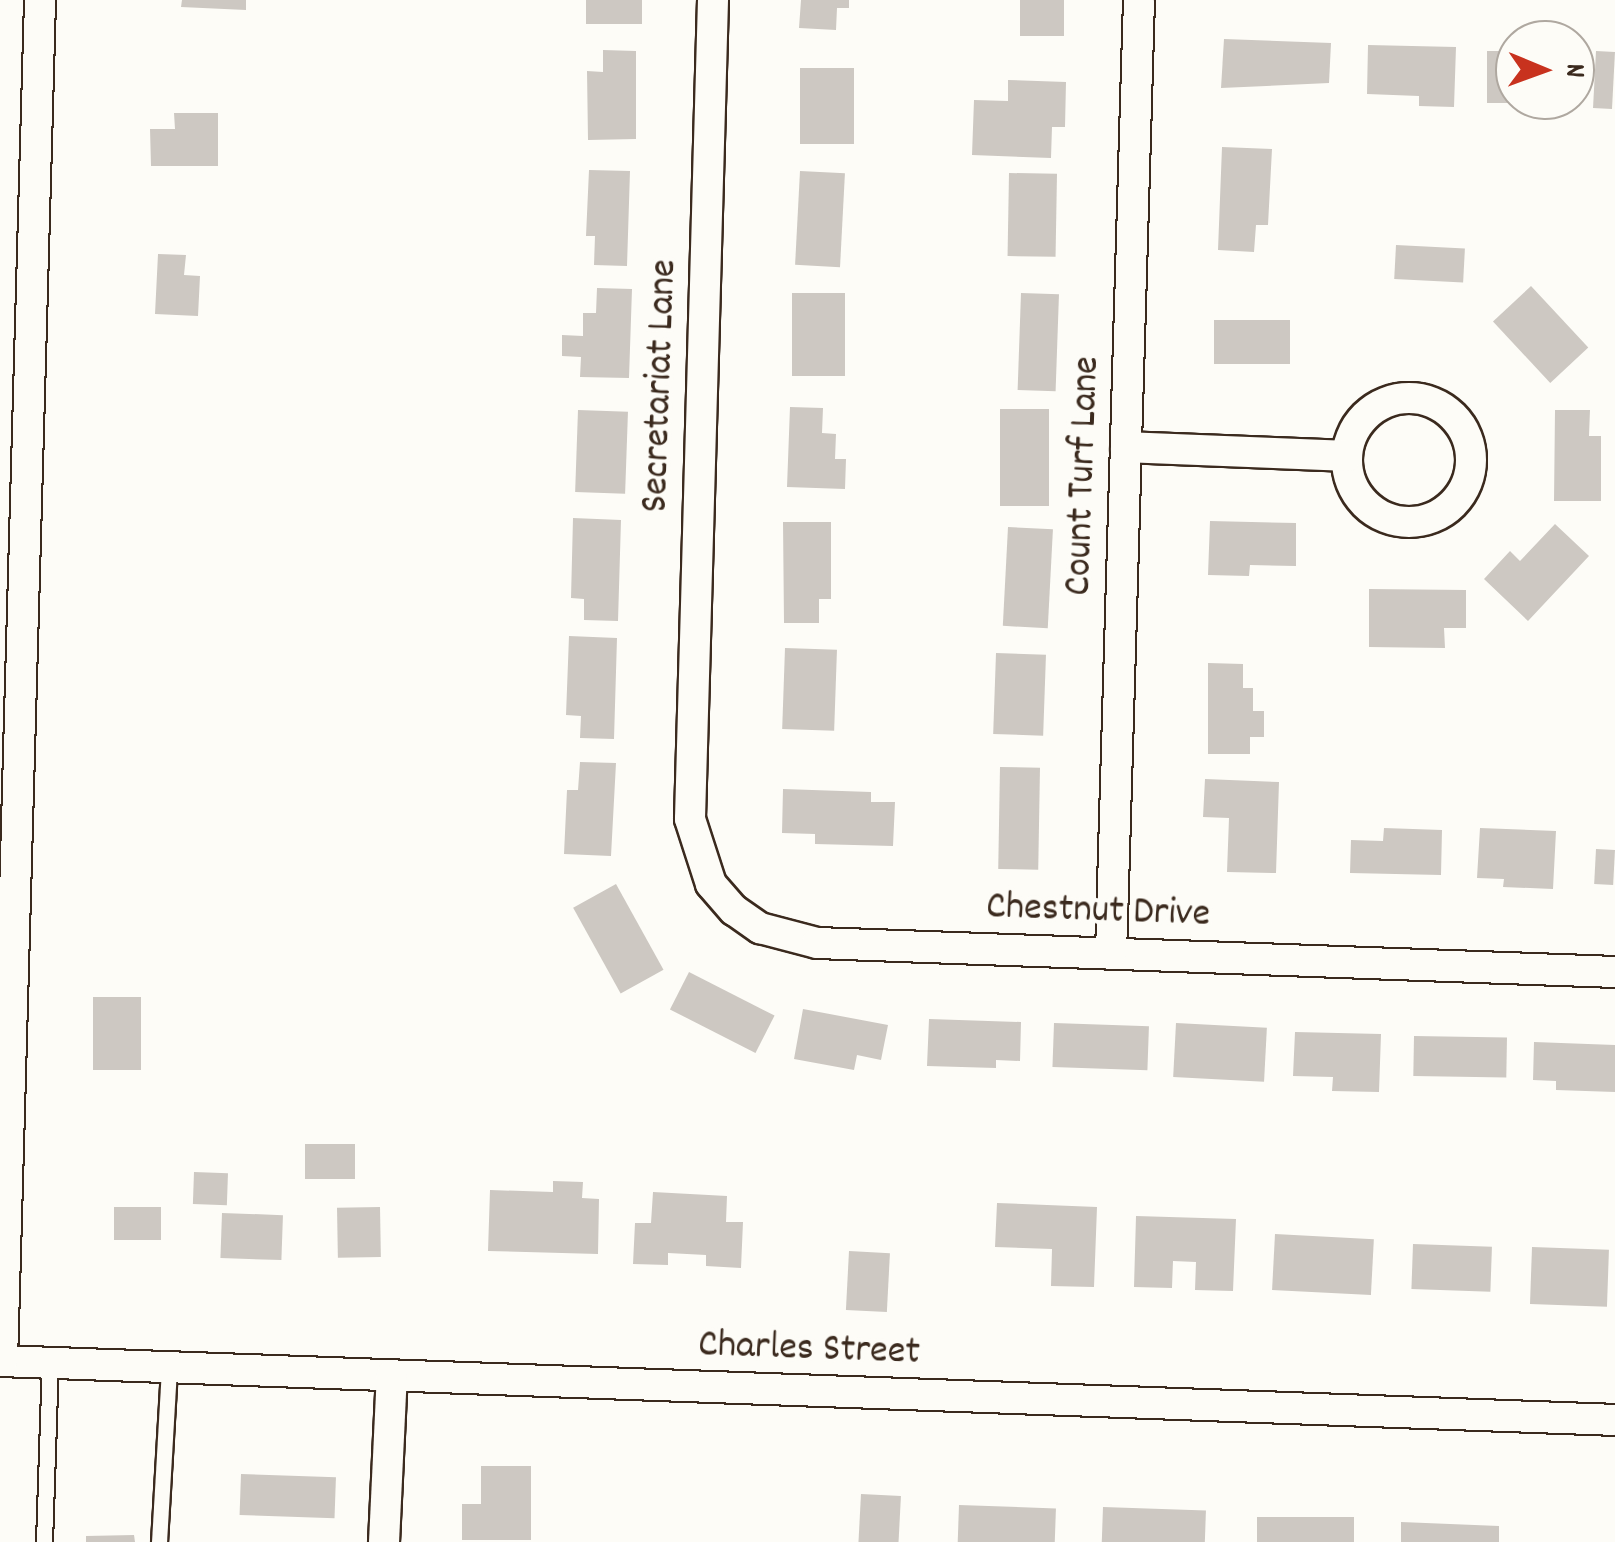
<!DOCTYPE html>
<style>
body{margin:0}
#map{position:relative;width:1615px;height:1542px;overflow:hidden;background:#fdfcf7;font-family:Dekko,sans-serif}
div>[style]{position:absolute}
.building>*{inset:0;background:#cdc8c2;transform-origin:0 0}
.roads{filter:drop-shadow(2px 0 #3b2a1e) drop-shadow(-2px 0 #3b2a1e) drop-shadow(0 2px #3b2a1e) drop-shadow(0 -2px #3b2a1e)}
.lane>*{height:15px;margin:-7.5px;padding:0 7.5px;transform-origin:7.5px;border-radius:7.5px;background:#fdfcf7}
.street>*{height:30px;margin:-15px;padding:0 15px;transform-origin:15px;border-radius:15px;background:#fdfcf7}
.street>.ring{margin:-15px;padding:0;box-sizing:content-box;background:none;border:30px solid #fdfcf7;border-radius:50%}
span{translate:-50% -50%;white-space:nowrap;text-align:center;line-height:1.15;-webkit-text-stroke:8px #fdfcf7;paint-order:stroke}
.street-label{font-size:40px;color:#3b2a1e}
.north{position:absolute;left:1495px;top:20px;width:100px;height:100px;box-sizing:border-box;background:#fdfcf7;border:2px solid #afa8a0;border-radius:50%;rotate:91deg;font-size:28px;font-weight:700;line-height:40px;text-align:center;color:#3b2a1e}
.north::after{content:'';display:block;margin:auto;width:35px;height:45px;background:#c8321e;clip-path:polygon(50% 0,100% 100%,50% 72%,0 100%)}
</style>
<div id="map">
<div class="building">
<i style="clip-path:polygon(182px 0,246px 0,246px 10px,181px 7px)"></i>
<i style="left:586px;top:0;width:56px;height:24px"></i>
<i style="clip-path:polygon(801px 0,849px 0,849px 8px,837px 8px,836px 30px,799px 28px)"></i>
<i style="left:1020px;top:0;width:44px;height:36px"></i>
<i style="clip-path:polygon(1224px 39px,1331px 43px,1329px 83px,1221px 88px)"></i>
<i style="clip-path:polygon(1368px 45px,1456px 47px,1454px 107px,1419px 106px,1419px 96px,1367px 94px)"></i>
<i style="clip-path:polygon(603px 50px,636px 51px,636px 139px,588px 140px,587px 71px,603px 72px)"></i>
<i style="left:1487px;top:51px;width:28px;height:52px"></i>
<i style="left:1596px;top:51px;width:19px;height:57px;rotate:3deg"></i>
<i style="left:800px;top:68px;width:54px;height:76px"></i>
<i style="clip-path:polygon(1008px 80px,1066px 82px,1065px 127px,1052px 127px,1051px 158px,972px 155px,974px 100px,1008px 101px)"></i>
<i style="clip-path:polygon(174px 113px,218px 113px,218px 166px,151px 166px,150px 129px,175px 129px)"></i>
<i style="clip-path:polygon(1222px 147px,1272px 149px,1268px 225px,1256px 225px,1254px 252px,1218px 250px)"></i>
<i style="clip-path:polygon(589px 170px,630px 171px,627px 266px,594px 265px,595px 236px,586px 236px)"></i>
<i style="left:800px;top:171px;width:45px;height:94px;rotate:3deg"></i>
<i style="left:1009px;top:173px;width:48px;height:83px;rotate:1deg"></i>
<i style="left:1396px;top:245px;width:69px;height:34px;rotate:3deg"></i>
<i style="clip-path:polygon(158px 254px,186px 255px,184px 275px,200px 276px,198px 316px,155px 314px)"></i>
<i style="left:1531px;top:286px;width:84px;height:52px;rotate:47deg"></i>
<i style="clip-path:polygon(597px 288px,632px 289px,629px 378px,580px 377px,581px 357px,562px 356px,562px 335px,583px 336px,583px 313px,596px 313px)"></i>
<i style="left:792px;top:293px;width:53px;height:83px"></i>
<i style="left:1021px;top:293px;width:38px;height:97px;rotate:2deg"></i>
<i style="left:1214px;top:320px;width:76px;height:44px"></i>
<i style="clip-path:polygon(790px 407px,823px 408px,822px 433px,836px 434px,835px 459px,846px 459px,845px 489px,787px 487px)"></i>
<i style="left:1000px;top:409px;width:49px;height:97px"></i>
<i style="left:578px;top:410px;width:50px;height:82px;rotate:2deg"></i>
<i style="clip-path:polygon(1555px 410px,1590px 410px,1589px 436px,1601px 436px,1601px 501px,1554px 501px)"></i>
<i style="clip-path:polygon(573px 518px,621px 520px,618px 621px,584px 620px,584px 599px,571px 598px)"></i>
<i style="clip-path:polygon(1210px 521px,1296px 523px,1296px 566px,1250px 565px,1249px 576px,1208px 575px)"></i>
<i style="clip-path:polygon(783px 522px,831px 522px,831px 599px,819px 599px,819px 623px,784px 623px)"></i>
<i style="clip-path:polygon(1555px 524px,1589px 556px,1528px 621px,1484px 579px,1510px 551px,1520px 561px)"></i>
<i style="left:1008px;top:527px;width:45px;height:99px;rotate:3deg"></i>
<i style="clip-path:polygon(1369px 589px,1466px 590px,1466px 628px,1444px 628px,1445px 648px,1369px 647px)"></i>
<i style="clip-path:polygon(569px 636px,617px 638px,614px 739px,580px 738px,581px 716px,566px 715px)"></i>
<i style="left:785px;top:648px;width:52px;height:81px;rotate:2deg"></i>
<i style="left:996px;top:653px;width:50px;height:81px;rotate:2deg"></i>
<i style="clip-path:polygon(1208px 663px,1243px 664px,1243px 688px,1253px 688px,1253px 711px,1264px 711px,1264px 737px,1250px 737px,1250px 754px,1208px 754px)"></i>
<i style="clip-path:polygon(580px 762px,616px 763px,611px 856px,564px 854px,567px 790px,578px 790px)"></i>
<i style="left:1000px;top:767px;width:40px;height:102px;rotate:1deg"></i>
<i style="clip-path:polygon(1205px 779px,1279px 782px,1276px 873px,1227px 872px,1229px 818px,1203px 817px)"></i>
<i style="clip-path:polygon(783px 789px,871px 792px,871px 802px,895px 802px,893px 846px,815px 844px,815px 834px,782px 833px)"></i>
<i style="clip-path:polygon(1384px 828px,1442px 830px,1441px 875px,1350px 873px,1351px 840px,1383px 841px)"></i>
<i style="clip-path:polygon(1480px 828px,1556px 831px,1553px 889px,1503px 887px,1504px 879px,1477px 878px)"></i>
<i style="left:1596px;top:849px;width:19px;height:35px;rotate:3deg"></i>
<i style="left:616px;top:884px;width:98px;height:49px;rotate:61deg"></i>
<i style="left:689px;top:972px;width:96px;height:42px;rotate:27deg"></i>
<i style="left:93px;top:997px;width:48px;height:73px"></i>
<i style="clip-path:polygon(803px 1009px,888px 1025px,881px 1060px,857px 1055px,854px 1070px,794px 1059px)"></i>
<i style="clip-path:polygon(929px 1019px,1021px 1022px,1020px 1061px,996px 1060px,996px 1068px,927px 1066px)"></i>
<i style="left:1054px;top:1023px;width:95px;height:44px;rotate:2deg"></i>
<i style="left:1176px;top:1023px;width:91px;height:54px;rotate:3deg"></i>
<i style="clip-path:polygon(1295px 1032px,1381px 1034px,1379px 1092px,1332px 1091px,1333px 1077px,1293px 1076px)"></i>
<i style="left:1414px;top:1036px;width:93px;height:40px;rotate:1deg"></i>
<i style="clip-path:polygon(1534px 1042px,1615px 1045px,1615px 1092px,1556px 1090px,1556px 1081px,1533px 1080px)"></i>
<i style="left:355px;top:1144px;width:35px;height:50px;rotate:90deg"></i>
<i style="left:194px;top:1172px;width:34px;height:32px;rotate:2deg"></i>
<i style="clip-path:polygon(553px 1181px,583px 1182px,582px 1198px,599px 1199px,598px 1254px,488px 1251px,490px 1190px,553px 1192px)"></i>
<i style="clip-path:polygon(653px 1192px,727px 1196px,726px 1222px,743px 1222px,741px 1268px,706px 1266px,706px 1255px,668px 1253px,668px 1265px,633px 1264px,635px 1223px,651px 1223px)"></i>
<i style="clip-path:polygon(997px 1203px,1097px 1207px,1094px 1287px,1051px 1286px,1052px 1249px,995px 1247px)"></i>
<i style="left:161px;top:1207px;width:33px;height:47px;rotate:90deg"></i>
<i style="left:380px;top:1207px;width:50px;height:43px;rotate:89deg"></i>
<i style="left:222px;top:1213px;width:61px;height:45px;rotate:2deg"></i>
<i style="clip-path:polygon(1136px 1216px,1236px 1219px,1233px 1291px,1195px 1290px,1196px 1262px,1173px 1261px,1172px 1288px,1134px 1287px)"></i>
<i style="left:1275px;top:1234px;width:99px;height:56px;rotate:3deg"></i>
<i style="left:1413px;top:1244px;width:79px;height:45px;rotate:2deg"></i>
<i style="left:1532px;top:1247px;width:77px;height:57px;rotate:2deg"></i>
<i style="left:849px;top:1251px;width:41px;height:59px;rotate:3deg"></i>
<i style="clip-path:polygon(481px 1466px,531px 1466px,531px 1540px,462px 1540px,462px 1504px,481px 1504px)"></i>
<i style="left:241px;top:1474px;width:95px;height:41px;rotate:2deg"></i>
<i style="left:861px;top:1494px;width:40px;height:48px;rotate:3deg"></i>
<i style="left:959px;top:1505px;width:97px;height:37px;rotate:2deg"></i>
<i style="left:1103px;top:1507px;width:103px;height:35px;rotate:2deg"></i>
<i style="left:1354px;top:1517px;width:25px;height:97px;rotate:90deg"></i>
<i style="clip-path:polygon(1401px 1522px,1499px 1526px,1499px 1542px,1401px 1542px)"></i>
<i style="clip-path:polygon(134px 1535px,135px 1542px,86px 1542px,86px 1536px)"></i>
</div>
<div class="roads">
<div class="lane">
<i style="left:44px;top:1542px;width:179px;rotate:-88.1deg"></i>
<i style="left:159px;top:1542px;width:175px;rotate:-86.7deg"></i>
</div>
<div class="street">
<i style="left:713px;top:0;width:819px;rotate:91.61deg"></i>
<i style="left:690px;top:819px;width:68px;rotate:72.1deg"></i>
<i style="left:711px;top:884px;width:35px;rotate:49deg"></i>
<i style="left:734px;top:910px;width:32px;rotate:35deg"></i>
<i style="left:760px;top:928px;width:59px;rotate:14.7deg"></i>
<i style="left:817px;top:943px;width:799px;rotate:2.08deg"></i>
<i class="ring" style="left:1347px;top:398px;width:94px;height:94px"></i>
<i style="left:1126px;top:447px;width:221px;rotate:2.3deg"></i>
<i style="left:1111px;top:954px;width:954px;rotate:-88.32deg"></i>
<i style="left:0;top:1361px;width:1616px;rotate:2.09deg"></i>
<i style="left:2px;top:1361px;width:1362px;rotate:-88.4deg"></i>
<i style="left:384px;top:1542px;width:167px;rotate:-87.3deg"></i>
</div>
</div>
<div class="street-label">
<span style="left:662px;top:386px;rotate:-88deg">Secretariat Lane</span>
<span style="left:1085px;top:476px;rotate:-88deg">Count Turf Lane</span>
<span style="left:1098px;top:913px;rotate:2deg">Chestnut Drive</span>
<span style="left:809px;top:1351px;rotate:2deg">Charles Street</span>
</div>
<div class="north">N</div>
</div>
